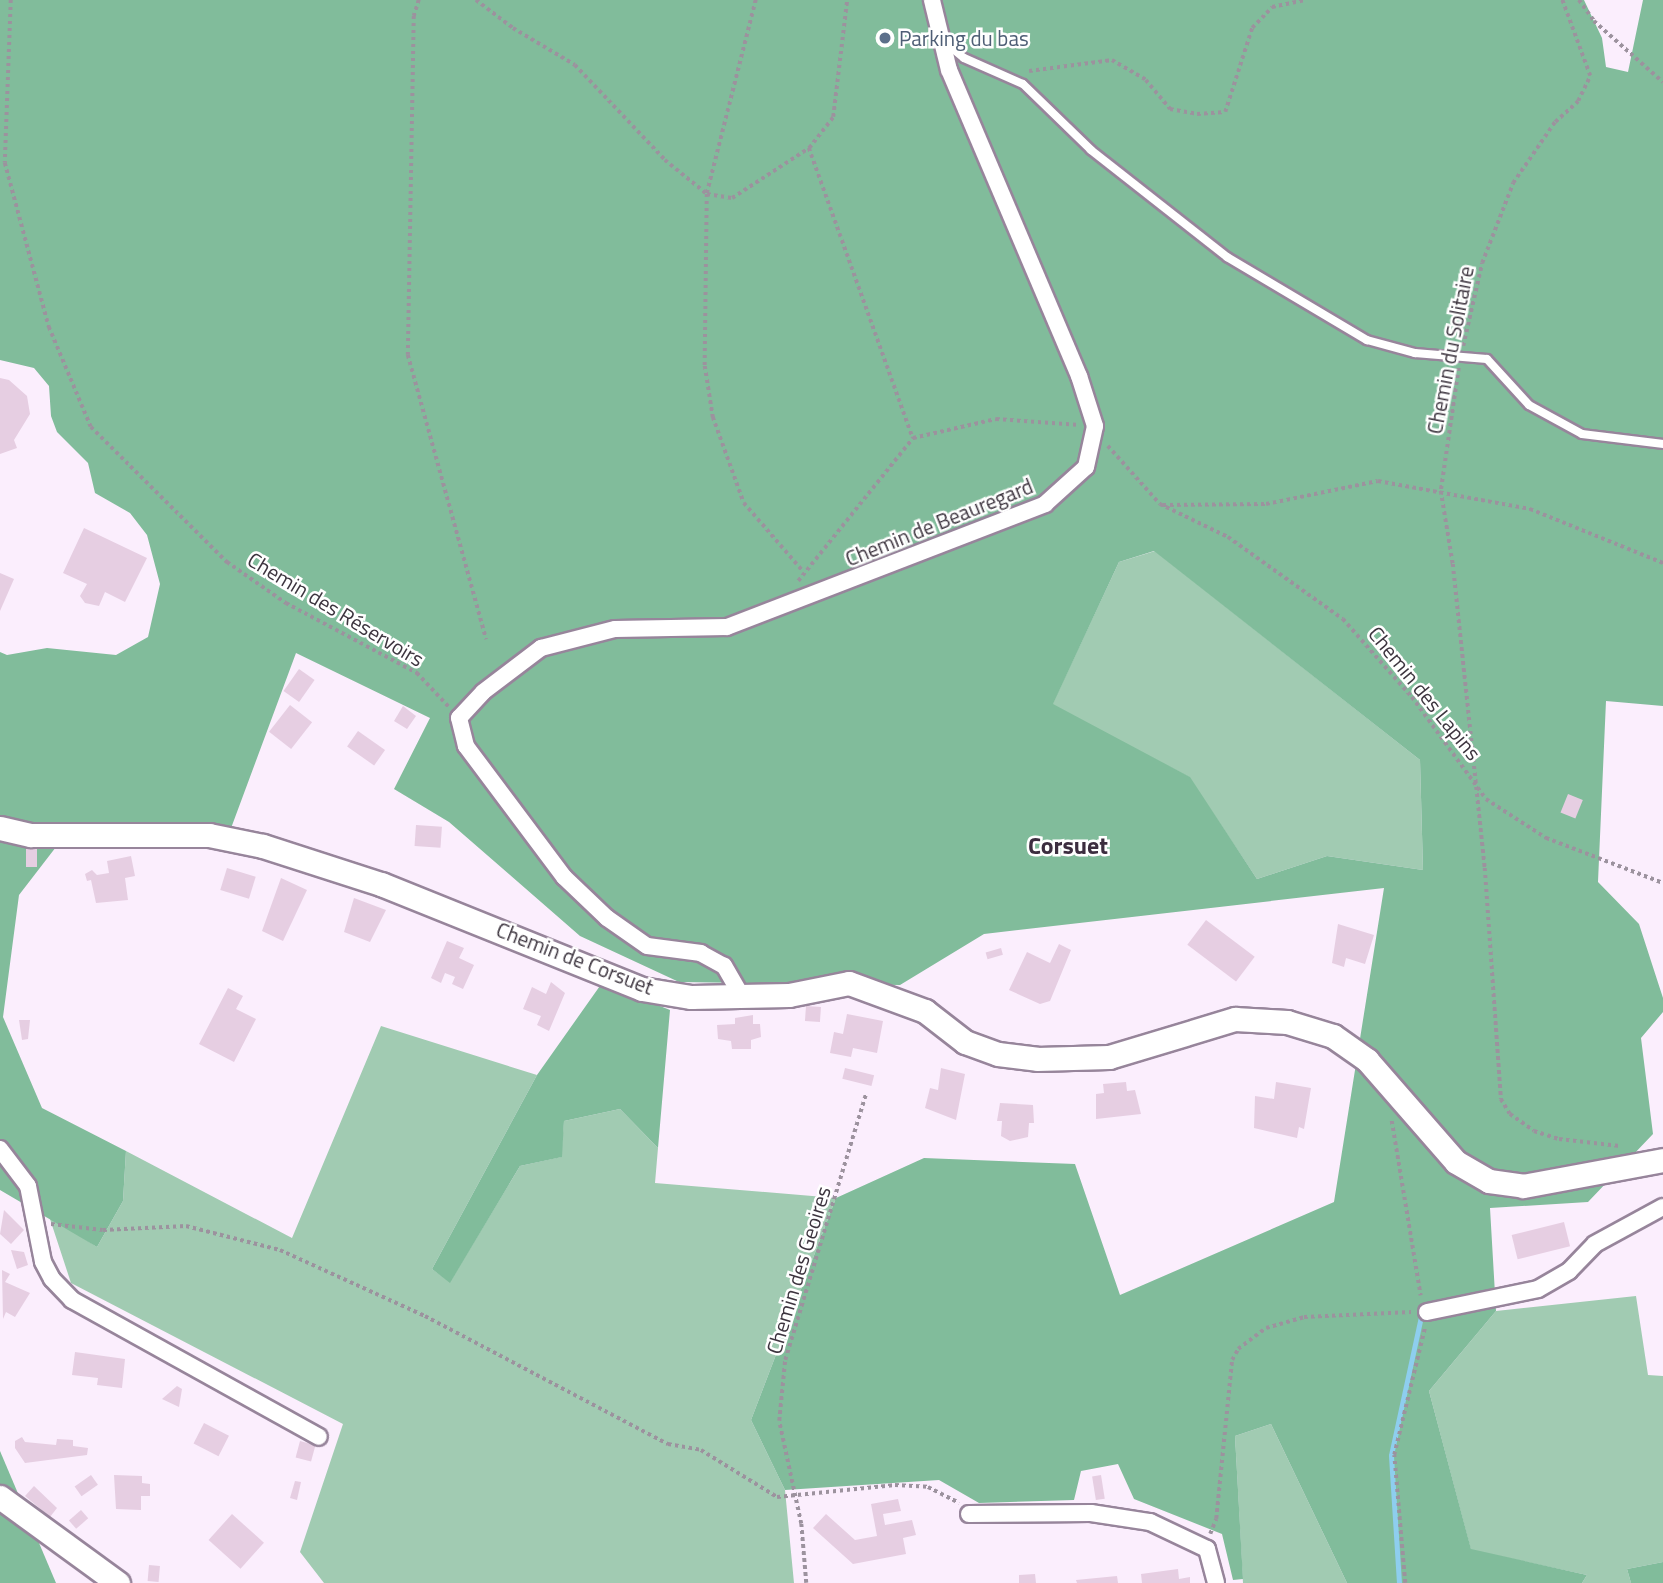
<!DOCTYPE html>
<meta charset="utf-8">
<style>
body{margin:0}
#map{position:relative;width:1663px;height:1583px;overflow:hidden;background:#fbeefd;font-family:"Titillium Web",sans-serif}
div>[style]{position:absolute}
.green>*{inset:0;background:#a1cbb2}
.forest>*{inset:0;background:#81bc9b}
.stream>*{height:5px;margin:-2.5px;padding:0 2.5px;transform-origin:2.5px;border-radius:2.5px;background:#8eceee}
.building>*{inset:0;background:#e6cee2;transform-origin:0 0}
.path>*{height:3.5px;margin-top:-1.75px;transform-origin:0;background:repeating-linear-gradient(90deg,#9c929e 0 3.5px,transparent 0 7px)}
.roads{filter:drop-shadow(2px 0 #97859b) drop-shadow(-2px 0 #97859b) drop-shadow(0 2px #97859b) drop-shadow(0 -2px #97859b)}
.lane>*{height:8px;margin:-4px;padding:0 4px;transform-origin:4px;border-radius:4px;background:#fff}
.street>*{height:16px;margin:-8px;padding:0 8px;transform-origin:8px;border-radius:8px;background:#fff}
.secondary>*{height:23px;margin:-11.5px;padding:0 11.5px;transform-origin:11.5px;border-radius:11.5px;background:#fff}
.dots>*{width:19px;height:19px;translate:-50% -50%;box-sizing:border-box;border:4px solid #fff;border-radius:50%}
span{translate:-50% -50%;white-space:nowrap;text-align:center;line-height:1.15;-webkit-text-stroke:5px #fff;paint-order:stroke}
.service-label{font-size:21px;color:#4e5e75}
.left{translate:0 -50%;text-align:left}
.street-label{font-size:21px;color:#3d353f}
.quarter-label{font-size:24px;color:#3c2d3f;font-weight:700}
</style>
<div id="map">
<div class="green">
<i style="clip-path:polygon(1155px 551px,1420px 760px,1423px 870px,1327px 856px,1257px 879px,1189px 777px,1052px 705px,1119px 562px)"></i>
<i style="clip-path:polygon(381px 1026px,537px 1075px,432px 1269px,450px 1282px,520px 1166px,561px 1157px,564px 1121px,620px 1109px,658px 1148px,655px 1183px,836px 1198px,751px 1420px,785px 1490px,794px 1583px,324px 1583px,300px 1552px,343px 1424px,71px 1283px,49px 1216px,97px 1247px,123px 1201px,126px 1151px,292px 1238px)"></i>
<i style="clip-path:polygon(1636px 1296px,1648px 1375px,1663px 1376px,1663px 1562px,1627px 1569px,1631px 1583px,1582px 1583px,1587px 1575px,1471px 1550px,1429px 1391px,1496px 1311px)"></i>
<i style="clip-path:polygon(1271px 1424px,1347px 1583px,1243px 1583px,1235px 1436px)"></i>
</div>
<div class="forest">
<i style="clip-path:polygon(evenodd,0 0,1584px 0,1602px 38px,1606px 67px,1628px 72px,1643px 0,1663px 0,1663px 706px,1606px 701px,1598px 882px,1639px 924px,1663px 998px,1663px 1012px,1641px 1038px,1653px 1134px,1588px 1202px,1490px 1208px,1496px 1311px,1429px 1391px,1471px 1549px,1587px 1575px,1582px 1583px,1347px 1583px,1271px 1424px,1235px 1436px,1243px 1579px,1233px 1580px,1222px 1534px,1134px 1499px,1118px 1464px,1081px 1471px,1074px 1500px,979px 1503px,939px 1480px,785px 1490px,751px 1420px,836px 1198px,924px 1158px,1075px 1164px,1120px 1295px,1334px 1202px,1384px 888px,984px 934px,900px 985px,679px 982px,580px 936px,449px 822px,394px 789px,430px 718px,296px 653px,227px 839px,66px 834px,19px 895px,3px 1017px,42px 1108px,126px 1151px,123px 1201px,97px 1247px,0 1190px,0 652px,7px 655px,47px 648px,116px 655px,148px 637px,160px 584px,147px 535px,130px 513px,95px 493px,88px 463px,57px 432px,51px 416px,49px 386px,34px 368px,0 360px,0 0,1154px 551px,1420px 760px,1423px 870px,1327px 856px,1257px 879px,1190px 777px,1053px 704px,1119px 562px,1154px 551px)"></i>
<i style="clip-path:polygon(602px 983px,670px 1010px,658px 1148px,620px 1109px,564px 1121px,562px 1157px,520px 1166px,450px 1283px,432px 1269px,537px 1075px)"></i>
<i style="clip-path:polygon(0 1451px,56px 1583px,0 1583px)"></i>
<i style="clip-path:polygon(1663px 1562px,1663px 1583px,1631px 1583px,1627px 1569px)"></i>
</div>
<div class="stream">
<i style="left:1399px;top:1583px;width:128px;rotate:-93.6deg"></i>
<i style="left:1391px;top:1455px;width:142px;rotate:-77.8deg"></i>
</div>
<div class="building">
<i style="clip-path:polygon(0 378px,9px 380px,27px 396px,30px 414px,14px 440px,17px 448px,0 454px)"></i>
<i style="clip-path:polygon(84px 528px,147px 558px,125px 602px,105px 592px,99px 606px,85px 603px,80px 596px,87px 584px,63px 573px)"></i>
<i style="clip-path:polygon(0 573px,14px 579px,0 611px)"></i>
<i style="left:299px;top:669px;width:19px;height:27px;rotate:35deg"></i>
<i style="left:290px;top:705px;width:28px;height:34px;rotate:38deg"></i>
<i style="clip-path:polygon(403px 706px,416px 716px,407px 729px,394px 721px)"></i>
<i style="left:358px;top:731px;width:33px;height:19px;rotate:35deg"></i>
<i style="left:1568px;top:794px;width:16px;height:20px;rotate:22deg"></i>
<i style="left:416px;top:825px;width:26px;height:21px;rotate:4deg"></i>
<i style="left:26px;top:847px;width:11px;height:20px"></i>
<i style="clip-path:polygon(131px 856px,135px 876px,125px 878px,128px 900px,96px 903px,91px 880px,87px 881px,85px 874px,92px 870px,97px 875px,109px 873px,107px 861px)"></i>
<i style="left:227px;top:868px;width:30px;height:23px;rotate:17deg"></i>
<i style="clip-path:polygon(281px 878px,307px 890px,283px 941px,262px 931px)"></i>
<i style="clip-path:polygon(354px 898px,386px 910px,370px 942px,344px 932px)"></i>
<i style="left:1206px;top:920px;width:61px;height:31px;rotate:37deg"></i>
<i style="clip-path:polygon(1338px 924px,1374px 935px,1365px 964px,1346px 958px,1344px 967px,1332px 963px)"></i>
<i style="clip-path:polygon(447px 941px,464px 948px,459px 958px,474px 965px,463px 989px,452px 984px,455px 977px,445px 973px,441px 983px,431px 978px)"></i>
<i style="clip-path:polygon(1059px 944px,1071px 950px,1050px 1001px,1040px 1004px,1009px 990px,1027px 952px,1050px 963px)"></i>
<i style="left:1001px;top:948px;width:7px;height:16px;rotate:74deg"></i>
<i style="clip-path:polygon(551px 982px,565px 993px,549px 1031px,537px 1025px,541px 1016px,523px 1009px,532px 987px,546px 994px)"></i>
<i style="clip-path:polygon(228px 988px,243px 996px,236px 1009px,256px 1019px,234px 1062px,199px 1044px)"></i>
<i style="left:806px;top:1006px;width:15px;height:15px;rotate:4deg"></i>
<i style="clip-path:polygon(847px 1014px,883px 1021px,877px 1053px,853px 1048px,851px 1057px,830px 1053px,834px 1032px,843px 1034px)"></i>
<i style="clip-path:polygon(753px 1015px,753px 1024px,760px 1024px,761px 1037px,751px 1040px,751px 1049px,732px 1049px,731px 1041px,718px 1039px,717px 1025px,735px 1024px,735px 1018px)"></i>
<i style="clip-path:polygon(19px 1020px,30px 1020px,28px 1039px,22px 1040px)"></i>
<i style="left:845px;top:1068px;width:30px;height:11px;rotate:14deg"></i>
<i style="clip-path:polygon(941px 1068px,965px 1074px,956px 1120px,925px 1108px,930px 1088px,938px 1090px)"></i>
<i style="clip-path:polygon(1126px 1082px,1127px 1091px,1135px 1090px,1141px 1114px,1096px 1119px,1096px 1094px,1104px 1093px,1103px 1084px)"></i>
<i style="clip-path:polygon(1276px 1082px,1311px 1088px,1304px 1129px,1299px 1127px,1297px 1138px,1254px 1128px,1255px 1096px,1274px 1099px)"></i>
<i style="clip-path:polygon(1000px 1103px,1033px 1105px,1034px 1123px,1029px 1123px,1028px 1137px,1010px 1141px,1001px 1136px,1002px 1121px,997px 1121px)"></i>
<i style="clip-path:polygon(4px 1210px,24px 1230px,11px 1244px,0 1234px)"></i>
<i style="left:1564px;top:1222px;width:25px;height:54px;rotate:76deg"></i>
<i style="clip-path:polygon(11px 1250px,24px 1252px,28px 1265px,17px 1269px)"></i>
<i style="clip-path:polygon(2px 1270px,10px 1274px,5px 1282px,30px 1293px,15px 1317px,6px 1312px,3px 1319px)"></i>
<i style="clip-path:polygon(75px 1352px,125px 1359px,122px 1388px,97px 1385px,98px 1378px,72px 1375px)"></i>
<i style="clip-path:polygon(177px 1386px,182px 1389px,179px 1407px,162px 1399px)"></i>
<i style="left:204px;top:1423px;width:28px;height:23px;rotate:27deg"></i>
<i style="clip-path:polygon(22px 1437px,25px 1442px,56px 1445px,57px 1439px,73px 1440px,73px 1446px,88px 1448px,87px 1455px,25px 1463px,15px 1448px,15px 1441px)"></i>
<i style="left:300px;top:1441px;width:16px;height:17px;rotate:15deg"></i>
<i style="left:91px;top:1475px;width:12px;height:20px;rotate:55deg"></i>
<i style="clip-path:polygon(114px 1475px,142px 1476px,142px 1483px,150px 1484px,150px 1496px,141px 1496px,141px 1510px,116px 1509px)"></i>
<i style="left:1101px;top:1475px;width:24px;height:9px;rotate:81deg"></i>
<i style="clip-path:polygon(295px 1481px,301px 1482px,297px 1500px,290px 1498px)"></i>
<i style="clip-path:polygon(34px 1486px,57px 1508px,50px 1517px,25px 1496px)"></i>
<i style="clip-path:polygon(898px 1499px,901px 1511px,883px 1514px,885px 1525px,912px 1520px,916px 1535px,903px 1538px,906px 1554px,853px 1564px,813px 1528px,826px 1514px,855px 1540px,877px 1536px,871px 1504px)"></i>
<i style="left:81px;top:1510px;width:11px;height:16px;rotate:49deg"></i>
<i style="left:232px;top:1514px;width:43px;height:35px;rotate:42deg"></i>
<i style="left:149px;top:1565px;width:11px;height:16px;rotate:5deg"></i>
<i style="clip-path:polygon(1178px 1569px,1179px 1579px,1190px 1577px,1190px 1583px,1142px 1583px,1141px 1574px)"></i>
<i style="clip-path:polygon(1035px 1574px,1036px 1583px,1019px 1583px,1019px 1575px)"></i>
<i style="clip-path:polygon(1117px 1576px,1118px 1583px,1077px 1583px,1076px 1580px)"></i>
</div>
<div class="path">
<i style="left:11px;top:0;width:163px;rotate:92.1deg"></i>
<i style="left:5px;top:163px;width:170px;rotate:75deg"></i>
<i style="left:49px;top:327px;width:108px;rotate:67.2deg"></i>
<i style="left:91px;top:427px;width:192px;rotate:44.8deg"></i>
<i style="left:227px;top:562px;width:72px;rotate:34.8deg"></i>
<i style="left:286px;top:603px;width:149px;rotate:28.1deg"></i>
<i style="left:417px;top:673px;width:47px;rotate:46.7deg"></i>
<i style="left:419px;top:0;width:17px;rotate:107deg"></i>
<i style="left:414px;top:16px;width:339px;rotate:91deg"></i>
<i style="left:408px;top:355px;width:295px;rotate:74.6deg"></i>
<i style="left:476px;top:0;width:46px;rotate:37.1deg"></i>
<i style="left:513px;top:28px;width:72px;rotate:30.8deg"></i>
<i style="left:575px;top:65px;width:131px;rotate:46.5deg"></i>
<i style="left:665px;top:160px;width:54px;rotate:39deg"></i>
<i style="left:707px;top:194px;width:25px;rotate:9deg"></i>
<i style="left:732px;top:198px;width:92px;rotate:-33deg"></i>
<i style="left:809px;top:148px;width:39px;rotate:-52deg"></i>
<i style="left:833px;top:117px;width:118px;rotate:-83.2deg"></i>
<i style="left:756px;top:0;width:200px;rotate:104.2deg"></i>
<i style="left:707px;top:194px;width:172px;rotate:90.7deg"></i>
<i style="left:705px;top:366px;width:52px;rotate:81.1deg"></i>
<i style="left:713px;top:417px;width:91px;rotate:70.2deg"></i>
<i style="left:744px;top:503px;width:90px;rotate:49.1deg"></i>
<i style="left:1579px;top:0;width:26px;rotate:54deg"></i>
<i style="left:1594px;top:21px;width:92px;rotate:41.5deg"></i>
<i style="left:1029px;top:71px;width:84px;rotate:-7.5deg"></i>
<i style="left:1112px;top:60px;width:39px;rotate:30deg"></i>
<i style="left:1146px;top:80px;width:38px;rotate:50deg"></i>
<i style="left:1170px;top:109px;width:27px;rotate:10deg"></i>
<i style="left:1197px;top:114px;width:28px;rotate:-4deg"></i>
<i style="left:1225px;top:112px;width:88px;rotate:-72.2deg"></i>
<i style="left:1252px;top:28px;width:29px;rotate:-46deg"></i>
<i style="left:1272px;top:7px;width:34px;rotate:-12deg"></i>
<i style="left:809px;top:148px;width:308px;rotate:70.3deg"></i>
<i style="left:1463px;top:346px;width:85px;rotate:-77.1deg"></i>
<i style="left:1482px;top:263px;width:86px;rotate:-68.8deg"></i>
<i style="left:1513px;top:183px;width:74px;rotate:-55.5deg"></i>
<i style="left:1555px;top:122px;width:31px;rotate:-42deg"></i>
<i style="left:1578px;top:101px;width:28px;rotate:-64deg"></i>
<i style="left:1590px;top:76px;width:81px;rotate:-110.2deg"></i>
<i style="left:1459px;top:368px;width:124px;rotate:98.3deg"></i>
<i style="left:1441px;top:491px;width:74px;rotate:80.7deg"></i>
<i style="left:1453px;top:564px;width:306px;rotate:84deg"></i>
<i style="left:1485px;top:868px;width:232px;rotate:86deg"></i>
<i style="left:1501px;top:1099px;width:17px;rotate:59deg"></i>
<i style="left:1510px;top:1114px;width:29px;rotate:35deg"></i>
<i style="left:1534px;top:1131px;width:26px;rotate:18deg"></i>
<i style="left:1559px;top:1139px;width:61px;rotate:6.5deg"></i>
<i style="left:1108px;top:446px;width:78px;rotate:48.1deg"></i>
<i style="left:1160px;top:504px;width:76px;rotate:25.9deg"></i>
<i style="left:1228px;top:537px;width:141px;rotate:35.5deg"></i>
<i style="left:1343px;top:619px;width:104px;rotate:48.5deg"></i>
<i style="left:1412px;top:697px;width:126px;rotate:54deg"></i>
<i style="left:1486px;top:799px;width:72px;rotate:33deg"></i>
<i style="left:1546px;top:838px;width:125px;rotate:21deg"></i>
<i style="left:1163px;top:505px;width:103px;rotate:-0.6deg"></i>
<i style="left:1266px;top:504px;width:114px;rotate:-11.6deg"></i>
<i style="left:1378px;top:481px;width:155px;rotate:10.4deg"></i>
<i style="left:1530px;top:509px;width:144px;rotate:22.1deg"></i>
<i style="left:798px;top:581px;width:184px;rotate:-51.2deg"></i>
<i style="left:913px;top:438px;width:85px;rotate:-12.9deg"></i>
<i style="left:996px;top:419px;width:84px;rotate:4.1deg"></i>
<i style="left:1392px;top:1121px;width:177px;rotate:80.6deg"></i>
<i style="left:51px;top:1224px;width:52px;rotate:6.6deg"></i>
<i style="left:103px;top:1230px;width:83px;rotate:-2.8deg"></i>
<i style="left:186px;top:1226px;width:97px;rotate:14.3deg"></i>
<i style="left:280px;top:1250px;width:159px;rotate:24.5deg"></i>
<i style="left:425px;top:1316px;width:275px;rotate:27.8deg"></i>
<i style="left:668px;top:1444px;width:34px;rotate:10deg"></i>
<i style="left:701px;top:1450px;width:89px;rotate:31.7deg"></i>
<i style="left:777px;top:1497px;width:119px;rotate:-5.8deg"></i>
<i style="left:895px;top:1485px;width:33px;rotate:3deg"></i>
<i style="left:928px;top:1487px;width:35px;rotate:27deg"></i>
<i style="left:1210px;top:1534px;width:16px;rotate:-68deg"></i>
<i style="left:1216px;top:1519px;width:160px;rotate:-84.3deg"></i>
<i style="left:1232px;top:1360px;width:13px;rotate:-61deg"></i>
<i style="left:1238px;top:1349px;width:35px;rotate:-37deg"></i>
<i style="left:1266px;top:1328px;width:40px;rotate:-16deg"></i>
<i style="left:1304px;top:1317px;width:107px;rotate:-2.7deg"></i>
<i style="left:806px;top:1583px;width:59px;rotate:-94.8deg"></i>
<i style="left:801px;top:1524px;width:105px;rotate:-102.1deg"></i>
<i style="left:779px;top:1421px;width:61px;rotate:-84.4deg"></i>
<i style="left:785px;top:1360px;width:278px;rotate:-73.1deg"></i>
<i style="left:1405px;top:1583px;width:128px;rotate:-94.9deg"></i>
<i style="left:1394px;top:1455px;width:132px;rotate:-76.4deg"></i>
</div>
<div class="roads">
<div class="lane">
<i style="left:946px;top:43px;width:23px;rotate:40deg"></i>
<i style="left:964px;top:58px;width:64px;rotate:23.8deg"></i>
<i style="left:1023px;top:84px;width:95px;rotate:44.1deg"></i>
<i style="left:1091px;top:150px;width:173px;rotate:38.2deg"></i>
<i style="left:1227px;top:257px;width:163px;rotate:30.7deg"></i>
<i style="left:1367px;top:340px;width:50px;rotate:15.2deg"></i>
<i style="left:1415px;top:353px;width:72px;rotate:4.8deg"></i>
<i style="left:1487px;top:359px;width:62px;rotate:47.6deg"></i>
<i style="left:1529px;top:405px;width:60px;rotate:28.7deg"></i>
<i style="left:1582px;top:434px;width:82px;rotate:7deg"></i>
</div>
<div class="street">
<i style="left:741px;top:995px;width:34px;rotate:-120deg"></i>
<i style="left:724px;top:966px;width:26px;rotate:-151deg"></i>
<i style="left:701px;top:953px;width:54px;rotate:-172.6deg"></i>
<i style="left:647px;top:946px;width:49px;rotate:-145deg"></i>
<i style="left:607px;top:918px;width:59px;rotate:-136.4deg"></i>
<i style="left:564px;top:877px;width:164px;rotate:-126.8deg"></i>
<i style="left:466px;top:746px;width:29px;rotate:-104deg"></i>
<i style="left:459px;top:718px;width:35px;rotate:-47deg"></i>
<i style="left:483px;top:692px;width:73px;rotate:-37.2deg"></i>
<i style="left:541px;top:648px;width:76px;rotate:-14.4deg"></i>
<i style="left:615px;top:629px;width:112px;rotate:-1deg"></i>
<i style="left:727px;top:627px;width:341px;rotate:-21.1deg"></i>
<i style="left:1045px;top:504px;width:55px;rotate:-42.1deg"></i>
<i style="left:1086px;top:467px;width:42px;rotate:-77.6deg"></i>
<i style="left:1095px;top:426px;width:52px;rotate:-107.7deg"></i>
<i style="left:1079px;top:376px;width:332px;rotate:-113deg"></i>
<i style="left:949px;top:70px;width:72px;rotate:-103.7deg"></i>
<i style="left:0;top:1149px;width:46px;rotate:52.9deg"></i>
<i style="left:28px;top:1186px;width:77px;rotate:78.8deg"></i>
<i style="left:43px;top:1262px;width:19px;rotate:62deg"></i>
<i style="left:52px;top:1279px;width:29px;rotate:46deg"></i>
<i style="left:72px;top:1300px;width:282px;rotate:29deg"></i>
<i style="left:1427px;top:1312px;width:113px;rotate:-11.7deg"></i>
<i style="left:1538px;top:1289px;width:36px;rotate:-30deg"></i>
<i style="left:1569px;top:1271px;width:37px;rotate:-46deg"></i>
<i style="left:1595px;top:1244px;width:77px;rotate:-28.6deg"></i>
<i style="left:969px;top:1514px;width:122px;rotate:-0.5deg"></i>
<i style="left:1091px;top:1513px;width:60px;rotate:8.7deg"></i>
<i style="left:1150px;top:1522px;width:63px;rotate:25.3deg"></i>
<i style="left:1207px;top:1549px;width:35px;rotate:75deg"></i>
</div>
<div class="secondary">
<i style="left:0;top:828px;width:32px;rotate:13deg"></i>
<i style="left:31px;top:835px;width:178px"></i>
<i style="left:209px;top:835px;width:55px;rotate:11.5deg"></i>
<i style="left:263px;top:846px;width:124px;rotate:17.9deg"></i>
<i style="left:381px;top:884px;width:281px;rotate:21.9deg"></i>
<i style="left:642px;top:989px;width:50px;rotate:9.3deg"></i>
<i style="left:691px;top:997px;width:98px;rotate:-1.2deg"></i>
<i style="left:789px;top:995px;width:61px;rotate:-11.3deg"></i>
<i style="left:849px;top:983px;width:81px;rotate:20.2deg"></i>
<i style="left:925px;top:1011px;width:51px;rotate:37.8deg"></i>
<i style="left:965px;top:1042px;width:35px;rotate:20deg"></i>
<i style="left:998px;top:1054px;width:39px;rotate:7deg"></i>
<i style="left:1037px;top:1059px;width:72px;rotate:-1.6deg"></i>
<i style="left:1109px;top:1057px;width:132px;rotate:-16.8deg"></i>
<i style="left:1235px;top:1019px;width:52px;rotate:3.3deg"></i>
<i style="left:1287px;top:1022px;width:48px;rotate:16.9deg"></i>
<i style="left:1333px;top:1036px;width:42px;rotate:35.2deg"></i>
<i style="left:1367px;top:1060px;width:135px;rotate:48.9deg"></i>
<i style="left:1456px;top:1162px;width:38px;rotate:30deg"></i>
<i style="left:1489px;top:1181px;width:34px;rotate:8deg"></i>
<i style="left:1523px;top:1186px;width:142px;rotate:-10.5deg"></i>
<i style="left:0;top:1497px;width:146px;rotate:36.1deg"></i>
</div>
</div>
<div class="dots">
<i style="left:885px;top:38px;background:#5c6f8a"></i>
</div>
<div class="service-label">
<span class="left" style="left:899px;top:38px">Parking du bas</span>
</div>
<div class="street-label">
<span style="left:1450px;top:350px;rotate:-79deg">Chemin du Solitaire</span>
<span style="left:939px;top:522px;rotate:-22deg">Chemin de Beauregard</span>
<span style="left:336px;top:609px;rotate:31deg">Chemin des Réservoirs</span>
<span style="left:1425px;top:693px;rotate:51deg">Chemin des Lapins</span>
<span style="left:575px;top:958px;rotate:21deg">Chemin de Corsuet</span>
<span style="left:798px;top:1270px;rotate:-73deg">Chemin des Geoires</span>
</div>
<div class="quarter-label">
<span style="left:1068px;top:846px">Corsuet</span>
</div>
</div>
